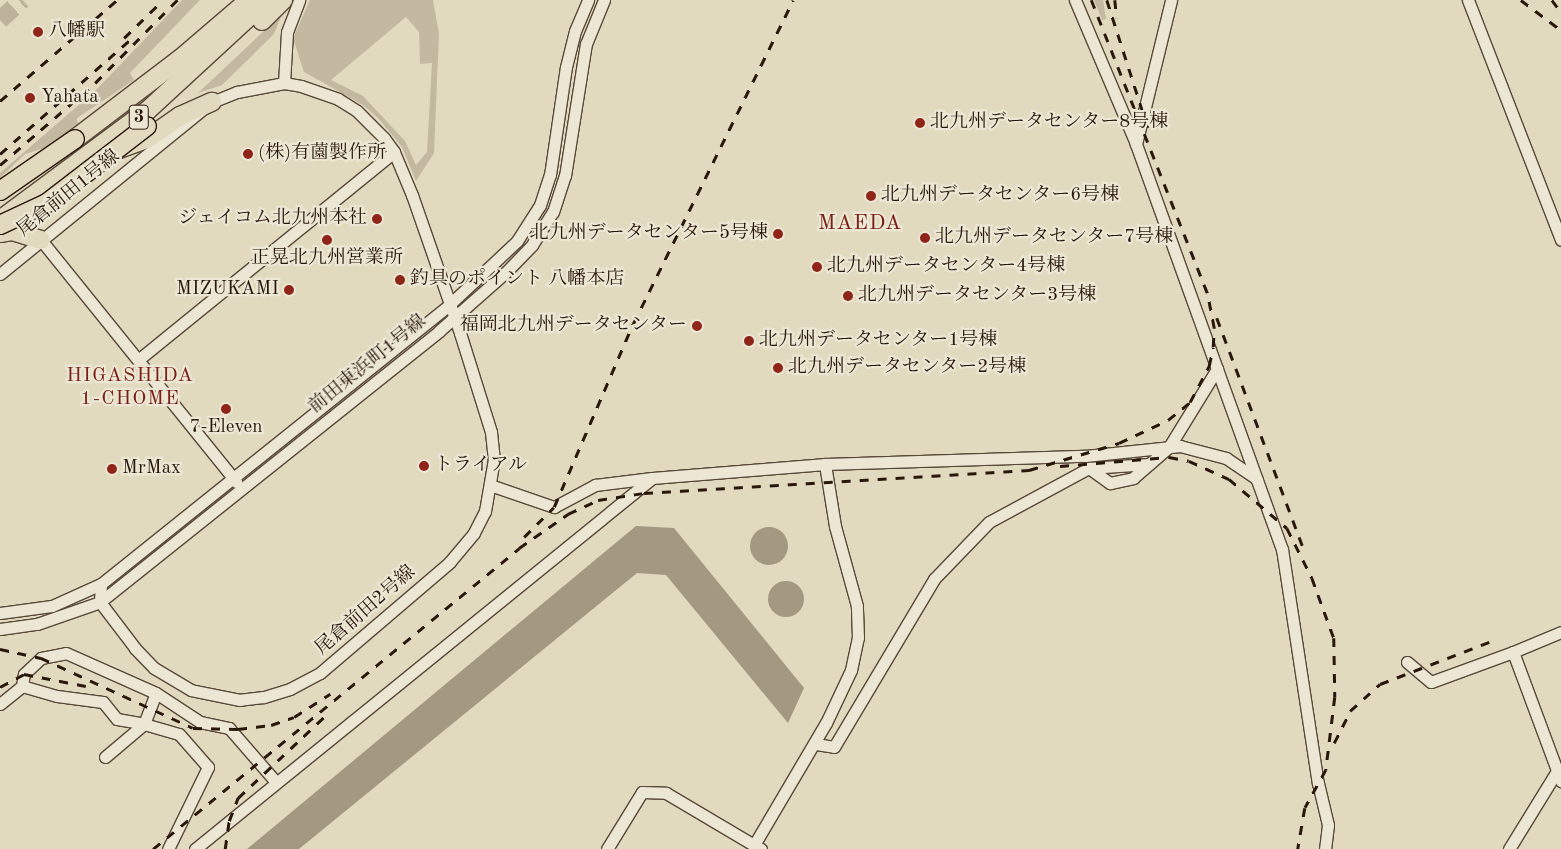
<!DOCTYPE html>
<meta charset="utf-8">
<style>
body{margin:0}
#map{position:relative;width:1561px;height:849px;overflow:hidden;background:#e2dabf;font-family:"Old Standard TT","Noto Serif JP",serif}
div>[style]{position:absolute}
.green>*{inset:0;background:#c3b9a0}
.water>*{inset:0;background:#a39882}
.round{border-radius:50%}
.highway-tunnel>*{height:18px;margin-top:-9px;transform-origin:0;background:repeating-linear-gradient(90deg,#bdb39b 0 18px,transparent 0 27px)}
.roads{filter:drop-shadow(1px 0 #584838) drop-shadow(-1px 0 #584838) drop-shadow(0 1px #584838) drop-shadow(0 -1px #584838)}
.minor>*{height:11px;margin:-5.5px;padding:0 5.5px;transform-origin:5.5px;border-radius:5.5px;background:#ece7d5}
.highway>*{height:18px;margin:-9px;padding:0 9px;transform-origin:9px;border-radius:9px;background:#e2dabf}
.rail>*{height:2.5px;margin-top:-1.25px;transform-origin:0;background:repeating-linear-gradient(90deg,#2a170b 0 9px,transparent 0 18px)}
.bridges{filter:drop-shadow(1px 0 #2a170b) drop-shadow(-1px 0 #2a170b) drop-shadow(0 1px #2a170b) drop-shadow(0 -1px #2a170b)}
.highway-bridge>*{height:18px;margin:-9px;padding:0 9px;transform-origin:9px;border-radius:9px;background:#e2dabf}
.dots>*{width:14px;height:14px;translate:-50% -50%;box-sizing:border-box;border:2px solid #ece7d5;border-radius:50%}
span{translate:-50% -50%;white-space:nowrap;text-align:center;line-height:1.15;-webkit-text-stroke:4.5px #ece7d5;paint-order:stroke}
.shield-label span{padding:1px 4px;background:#ece7d5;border:1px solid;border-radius:4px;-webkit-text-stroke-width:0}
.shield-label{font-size:18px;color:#2a170b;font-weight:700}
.poi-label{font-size:19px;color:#2a170b}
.left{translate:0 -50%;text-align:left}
.right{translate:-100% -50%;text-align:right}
.street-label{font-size:19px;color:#2a170b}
.neighbourhood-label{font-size:20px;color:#7a1f14;letter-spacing:1px}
.quarter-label{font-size:21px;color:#7a1f14;letter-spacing:1px}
</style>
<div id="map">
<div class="green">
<i style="clip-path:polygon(182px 0,200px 0,130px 73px,134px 80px,77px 118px,78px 128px,57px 144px,25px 154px,0 178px,0 173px,96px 90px)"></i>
<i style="clip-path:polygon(evenodd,310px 0,433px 0,439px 34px,434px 153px,416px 181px,402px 147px,378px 118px,363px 105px,304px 72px,293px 38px,310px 0,406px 17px,419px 32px,420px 64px,432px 63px,427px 152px,416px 165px,405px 141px,363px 96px,331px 80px,406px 17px)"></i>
<i style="clip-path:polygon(1094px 0,1103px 0,1106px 19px,1102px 20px)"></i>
<i style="clip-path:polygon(282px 14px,274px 34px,222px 85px,198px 93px)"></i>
</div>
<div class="water">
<i style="clip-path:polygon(636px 526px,674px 528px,804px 688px,788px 723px,666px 575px,637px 573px,299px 849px,247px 849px)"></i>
<i class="round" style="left:750px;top:527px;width:38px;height:38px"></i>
<i class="round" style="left:768px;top:581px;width:36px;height:36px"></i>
</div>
<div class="highway-tunnel">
<i style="left:0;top:20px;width:30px;rotate:-42deg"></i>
</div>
<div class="roads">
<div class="minor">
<i style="left:1075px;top:0;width:156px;rotate:67deg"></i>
<i style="left:1136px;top:144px;width:431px;rotate:70.2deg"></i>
<i style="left:1282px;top:549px;width:237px;rotate:81.3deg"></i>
<i style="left:1318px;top:783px;width:43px;rotate:76.6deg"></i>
<i style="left:1328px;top:825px;width:24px;rotate:97deg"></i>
<i style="left:1468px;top:0;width:257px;rotate:68.8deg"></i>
<i style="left:284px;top:83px;width:51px;rotate:-86.6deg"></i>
<i style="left:287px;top:32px;width:34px;rotate:-69deg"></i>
<i style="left:1136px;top:144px;width:148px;rotate:-76.3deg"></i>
<i style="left:41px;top:240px;width:311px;rotate:51.1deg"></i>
<i style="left:0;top:274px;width:273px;rotate:-39.1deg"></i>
<i style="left:212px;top:102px;width:27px;rotate:-22deg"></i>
<i style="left:237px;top:92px;width:48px;rotate:-10.8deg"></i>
<i style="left:284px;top:83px;width:17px;rotate:10deg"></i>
<i style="left:301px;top:86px;width:39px;rotate:19deg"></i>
<i style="left:338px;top:99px;width:22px;rotate:32deg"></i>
<i style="left:357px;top:111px;width:38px;rotate:45deg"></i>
<i style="left:384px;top:138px;width:17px;rotate:54deg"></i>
<i style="left:394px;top:152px;width:47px;rotate:67.3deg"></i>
<i style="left:412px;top:195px;width:146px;rotate:70.8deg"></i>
<i style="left:460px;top:333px;width:104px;rotate:72.6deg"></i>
<i style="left:491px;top:432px;width:27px;rotate:84deg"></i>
<i style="left:494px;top:459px;width:53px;rotate:99.8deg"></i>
<i style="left:485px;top:511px;width:25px;rotate:117deg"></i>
<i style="left:474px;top:533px;width:38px;rotate:130deg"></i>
<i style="left:450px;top:562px;width:171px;rotate:139.5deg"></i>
<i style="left:320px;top:673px;width:34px;rotate:152deg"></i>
<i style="left:290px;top:689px;width:28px;rotate:163deg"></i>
<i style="left:263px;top:697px;width:23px;rotate:173deg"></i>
<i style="left:240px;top:700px;width:50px;rotate:-168.5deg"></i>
<i style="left:191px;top:690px;width:43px;rotate:-149.3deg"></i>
<i style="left:154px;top:668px;width:28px;rotate:-134deg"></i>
<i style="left:135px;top:648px;width:58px;rotate:-127.3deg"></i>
<i style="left:100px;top:602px;width:18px;rotate:-87deg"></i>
<i style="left:138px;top:360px;width:330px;rotate:-39.1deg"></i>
<i style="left:1089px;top:468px;width:26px;rotate:36deg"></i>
<i style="left:1110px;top:483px;width:24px;rotate:-12deg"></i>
<i style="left:1133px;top:478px;width:48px;rotate:-40.7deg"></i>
<i style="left:1169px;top:447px;width:92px;rotate:-58.4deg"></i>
<i style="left:490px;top:485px;width:68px;rotate:19deg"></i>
<i style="left:554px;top:507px;width:47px;rotate:-28.2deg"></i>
<i style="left:595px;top:485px;width:57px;rotate:-7deg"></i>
<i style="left:652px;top:478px;width:174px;rotate:-4.6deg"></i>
<i style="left:825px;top:464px;width:260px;rotate:-1.8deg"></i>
<i style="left:1085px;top:456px;width:96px;rotate:-6deg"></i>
<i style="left:1180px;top:446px;width:48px;rotate:14.6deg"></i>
<i style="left:1226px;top:458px;width:37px;rotate:34deg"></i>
<i style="left:0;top:613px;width:52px;rotate:-7.7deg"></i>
<i style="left:52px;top:606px;width:54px;rotate:-24.2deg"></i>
<i style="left:101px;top:584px;width:447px;rotate:-38.7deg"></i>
<i style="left:450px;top:304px;width:92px;rotate:-43.2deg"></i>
<i style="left:517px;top:241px;width:43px;rotate:-57.4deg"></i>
<i style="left:540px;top:205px;width:32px;rotate:-72deg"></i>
<i style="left:550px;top:175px;width:109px;rotate:-81.6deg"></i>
<i style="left:566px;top:67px;width:37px;rotate:-76deg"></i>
<i style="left:575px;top:31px;width:34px;rotate:-67deg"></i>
<i style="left:0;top:629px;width:37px;rotate:-8deg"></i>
<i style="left:37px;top:624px;width:67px;rotate:-19.2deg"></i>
<i style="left:100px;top:602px;width:434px;rotate:-38.6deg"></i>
<i style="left:439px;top:331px;width:91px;rotate:-41.4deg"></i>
<i style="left:507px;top:271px;width:36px;rotate:-46deg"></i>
<i style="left:532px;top:245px;width:39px;rotate:-58deg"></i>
<i style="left:553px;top:212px;width:38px;rotate:-72deg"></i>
<i style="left:565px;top:176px;width:134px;rotate:-81deg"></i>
<i style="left:586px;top:44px;width:48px;rotate:-67.8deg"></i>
<i style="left:1561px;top:632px;width:52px;rotate:157.4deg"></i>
<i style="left:1513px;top:652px;width:138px;rotate:69.6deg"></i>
<i style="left:1407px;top:662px;width:31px;rotate:40deg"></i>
<i style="left:1431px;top:682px;width:87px;rotate:-20.1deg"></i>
<i style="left:22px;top:686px;width:36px;rotate:16deg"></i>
<i style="left:57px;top:696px;width:46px;rotate:7.4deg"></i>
<i style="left:103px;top:702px;width:22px;rotate:51deg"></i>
<i style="left:117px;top:719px;width:27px;rotate:10deg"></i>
<i style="left:144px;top:724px;width:33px;rotate:-69deg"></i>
<i style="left:0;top:704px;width:28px;rotate:-39deg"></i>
<i style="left:22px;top:686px;width:12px;rotate:-81deg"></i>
<i style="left:24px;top:674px;width:23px;rotate:-43deg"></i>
<i style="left:41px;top:658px;width:25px;rotate:-11deg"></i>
<i style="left:66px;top:653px;width:98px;rotate:24deg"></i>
<i style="left:156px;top:693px;width:53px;rotate:33.4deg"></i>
<i style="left:200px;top:722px;width:30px;rotate:12deg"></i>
<i style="left:229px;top:728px;width:72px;rotate:49deg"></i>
<i style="left:816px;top:744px;width:18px;rotate:9deg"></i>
<i style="left:834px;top:747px;width:196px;rotate:-59.2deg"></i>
<i style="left:934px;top:579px;width:79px;rotate:-46deg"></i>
<i style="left:989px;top:522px;width:114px;rotate:-28.4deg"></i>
<i style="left:1089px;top:468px;width:60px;rotate:-3.8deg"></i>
<i style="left:105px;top:757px;width:51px;rotate:-40.2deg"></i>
<i style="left:144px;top:724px;width:36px;rotate:16deg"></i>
<i style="left:179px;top:734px;width:44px;rotate:48.7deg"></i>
<i style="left:208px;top:767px;width:91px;rotate:116deg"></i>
<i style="left:195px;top:849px;width:587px;rotate:-39.06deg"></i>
<i style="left:607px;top:849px;width:67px;rotate:-58.4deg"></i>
<i style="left:642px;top:792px;width:24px;rotate:2deg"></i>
<i style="left:666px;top:793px;width:102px;rotate:30.6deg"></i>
<i style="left:761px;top:849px;width:8px;rotate:-150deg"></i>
<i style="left:754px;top:845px;width:142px;rotate:-59.5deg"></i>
<i style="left:826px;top:723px;width:59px;rotate:-64.7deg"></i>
<i style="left:851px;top:670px;width:33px;rotate:-78deg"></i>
<i style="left:858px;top:638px;width:32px;rotate:-92deg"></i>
<i style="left:857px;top:606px;width:83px;rotate:-105.4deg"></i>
<i style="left:835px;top:526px;width:63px;rotate:-99.2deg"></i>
<i style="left:1509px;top:849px;width:92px;rotate:-58.4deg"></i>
</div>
<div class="highway">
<i style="left:262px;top:21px;width:30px;rotate:-45deg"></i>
<i style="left:75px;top:139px;width:132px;rotate:-37.3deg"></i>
<i style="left:180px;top:59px;width:91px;rotate:-40.5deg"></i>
<i style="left:119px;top:149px;width:30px;rotate:-20deg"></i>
<i style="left:147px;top:139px;width:40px;rotate:-34.9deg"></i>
<i style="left:180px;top:116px;width:35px;rotate:-24deg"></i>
<i style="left:0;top:220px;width:184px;rotate:-36.6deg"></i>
<i style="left:148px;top:110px;width:162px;rotate:-42.7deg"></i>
<i style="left:0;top:233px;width:12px;rotate:-9deg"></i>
<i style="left:12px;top:231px;width:30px;rotate:17deg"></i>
</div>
</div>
<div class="rail">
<i style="left:1107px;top:0;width:134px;rotate:72.2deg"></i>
<i style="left:1115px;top:0;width:18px;rotate:84deg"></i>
<i style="left:1521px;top:0;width:50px;rotate:36.9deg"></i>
<i style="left:1552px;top:0;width:15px;rotate:53deg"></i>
<i style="left:124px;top:38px;width:54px;rotate:-44.3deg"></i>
<i style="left:0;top:101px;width:155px;rotate:-40.8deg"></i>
<i style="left:0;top:154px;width:177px;rotate:-41.3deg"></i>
<i style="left:0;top:165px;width:125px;rotate:-40.8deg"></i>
<i style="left:95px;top:83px;width:117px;rotate:-45.3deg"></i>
<i style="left:1217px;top:318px;width:245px;rotate:69.4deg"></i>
<i style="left:1060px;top:466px;width:109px;rotate:-4.7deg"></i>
<i style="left:1169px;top:457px;width:20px;rotate:11deg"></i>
<i style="left:1189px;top:461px;width:44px;rotate:24.2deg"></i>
<i style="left:1229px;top:479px;width:76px;rotate:40.2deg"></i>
<i style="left:1287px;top:528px;width:56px;rotate:63.4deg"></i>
<i style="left:1312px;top:578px;width:64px;rotate:69.9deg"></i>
<i style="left:1334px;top:638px;width:59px;rotate:89deg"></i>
<i style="left:1335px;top:697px;width:74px;rotate:97deg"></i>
<i style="left:1326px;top:770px;width:43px;rotate:118.9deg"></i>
<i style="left:1305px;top:808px;width:42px;rotate:99.7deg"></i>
<i style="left:524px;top:537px;width:42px;rotate:-45deg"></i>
<i style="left:554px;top:507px;width:199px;rotate:-66.7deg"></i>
<i style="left:633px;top:324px;width:361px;rotate:-63.7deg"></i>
<i style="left:0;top:649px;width:42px;rotate:12.4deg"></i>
<i style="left:41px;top:658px;width:167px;rotate:24.7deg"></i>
<i style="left:193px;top:728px;width:45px;rotate:1.3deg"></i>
<i style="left:238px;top:729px;width:33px;rotate:-7deg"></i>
<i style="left:271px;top:725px;width:24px;rotate:-19deg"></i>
<i style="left:294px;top:717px;width:43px;rotate:-32.6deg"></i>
<i style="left:0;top:687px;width:27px;rotate:-28deg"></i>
<i style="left:24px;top:674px;width:63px;rotate:11deg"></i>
<i style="left:1334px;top:743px;width:36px;rotate:-63deg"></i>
<i style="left:1350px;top:711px;width:40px;rotate:-42deg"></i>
<i style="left:1380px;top:684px;width:122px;rotate:-21.1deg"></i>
<i style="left:153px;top:849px;width:474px;rotate:-39.4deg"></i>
<i style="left:519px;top:548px;width:60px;rotate:-34.8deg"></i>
<i style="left:568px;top:514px;width:33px;rotate:-25deg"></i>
<i style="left:598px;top:500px;width:47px;rotate:-8.7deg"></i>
<i style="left:644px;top:493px;width:386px;rotate:-3.4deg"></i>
<i style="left:1029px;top:470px;width:94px;rotate:-16.7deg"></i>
<i style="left:1119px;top:443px;width:54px;rotate:-25.1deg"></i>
<i style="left:1168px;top:420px;width:28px;rotate:-39deg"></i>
<i style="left:1190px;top:402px;width:41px;rotate:-62.2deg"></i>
<i style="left:1209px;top:366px;width:19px;rotate:-78deg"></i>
<i style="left:1213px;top:347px;width:19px;rotate:-87deg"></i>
<i style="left:1214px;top:328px;width:36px;rotate:-101deg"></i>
<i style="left:1207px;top:293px;width:315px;rotate:-111.6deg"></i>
<i style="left:225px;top:849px;width:28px;rotate:-82deg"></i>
<i style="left:229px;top:821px;width:25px;rotate:-69deg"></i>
<i style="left:238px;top:798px;width:120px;rotate:-43.3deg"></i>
</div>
<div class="bridges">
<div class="highway-bridge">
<i style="left:0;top:191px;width:91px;rotate:-34.7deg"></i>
<i style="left:0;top:225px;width:52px;rotate:-25.1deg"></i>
<i style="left:47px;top:203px;width:126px;rotate:-37.6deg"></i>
</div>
</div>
<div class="dots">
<i style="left:38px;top:32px;background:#8f2418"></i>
<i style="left:30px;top:98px;background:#8f2418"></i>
<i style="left:920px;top:123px;background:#8f2418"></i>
<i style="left:248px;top:154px;background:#8f2418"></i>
<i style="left:871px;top:196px;background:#8f2418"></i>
<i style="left:377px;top:219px;background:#8f2418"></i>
<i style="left:778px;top:234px;background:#8f2418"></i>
<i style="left:925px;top:238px;background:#8f2418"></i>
<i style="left:327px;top:240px;background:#8f2418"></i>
<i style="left:817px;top:267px;background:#8f2418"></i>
<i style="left:400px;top:280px;background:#8f2418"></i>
<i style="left:289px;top:290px;background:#8f2418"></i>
<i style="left:848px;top:296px;background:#8f2418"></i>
<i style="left:697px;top:326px;background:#8f2418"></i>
<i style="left:749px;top:341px;background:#8f2418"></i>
<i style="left:778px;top:368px;background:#8f2418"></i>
<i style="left:226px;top:409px;background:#8f2418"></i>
<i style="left:424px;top:466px;background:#8f2418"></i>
<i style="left:112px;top:469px;background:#8f2418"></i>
</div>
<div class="shield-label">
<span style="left:139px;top:117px">3</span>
</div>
<div class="poi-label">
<span class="left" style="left:48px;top:32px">八幡駅</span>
<span class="left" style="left:41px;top:98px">Yahata</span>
<span class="left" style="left:930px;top:123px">北九州データセンター8号棟</span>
<span class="left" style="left:258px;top:154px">(株)有薗製作所</span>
<span class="left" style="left:881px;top:196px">北九州データセンター6号棟</span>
<span class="right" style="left:367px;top:219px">ジェイコム北九州本社</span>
<span class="right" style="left:768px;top:234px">北九州データセンター5号棟</span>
<span class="left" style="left:935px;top:238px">北九州データセンター7号棟</span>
<span style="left:327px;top:259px">正晃北九州営業所</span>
<span class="left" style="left:827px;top:267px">北九州データセンター4号棟</span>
<span class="left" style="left:410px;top:280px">釣具のポイント 八幡本店</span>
<span class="right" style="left:279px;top:290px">MIZUKAMI</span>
<span class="left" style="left:858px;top:296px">北九州データセンター3号棟</span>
<span class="right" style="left:687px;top:326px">福岡北九州データセンター</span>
<span class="left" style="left:759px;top:341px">北九州データセンター1号棟</span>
<span class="left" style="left:788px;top:368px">北九州データセンター2号棟</span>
<span style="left:226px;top:428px">7-Eleven</span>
<span class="left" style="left:434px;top:466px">トライアル</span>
<span class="left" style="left:122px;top:469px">MrMax</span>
</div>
<div class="street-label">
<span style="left:69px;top:194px;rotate:-39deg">尾倉前田1号線</span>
<span style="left:368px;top:365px;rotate:-39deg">前田東浜町1号線</span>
<span style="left:366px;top:611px;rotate:-41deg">尾倉前田2号線</span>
</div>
<div class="neighbourhood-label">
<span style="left:130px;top:388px">HIGASHIDA<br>1-CHOME</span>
</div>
<div class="quarter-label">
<span style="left:860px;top:224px">MAEDA</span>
</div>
</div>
